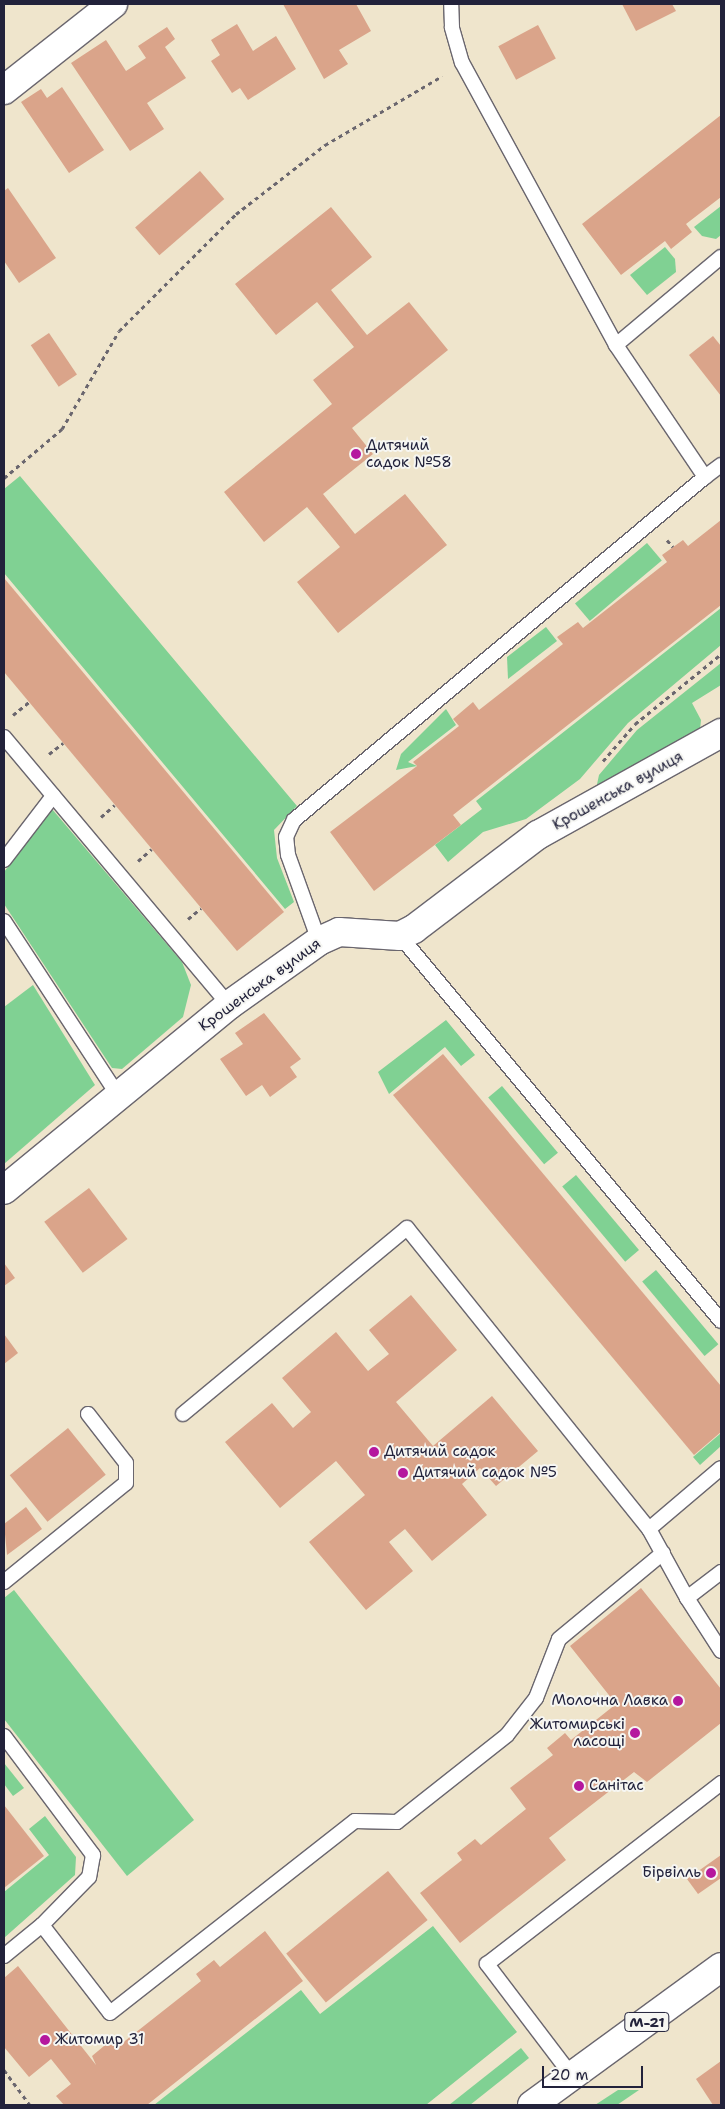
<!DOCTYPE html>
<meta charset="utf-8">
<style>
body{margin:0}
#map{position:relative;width:725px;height:2109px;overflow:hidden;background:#efe5cc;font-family:"Shantell Sans",sans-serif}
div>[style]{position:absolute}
.green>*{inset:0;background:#80d193;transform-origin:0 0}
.building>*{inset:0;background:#daa48a;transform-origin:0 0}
.path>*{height:3px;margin-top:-1.5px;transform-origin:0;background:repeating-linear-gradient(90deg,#6a666e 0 4px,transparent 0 8px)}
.roads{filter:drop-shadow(1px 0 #6a666e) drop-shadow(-1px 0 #6a666e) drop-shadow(0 1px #6a666e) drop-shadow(0 -1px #6a666e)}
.lane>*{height:14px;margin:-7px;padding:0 7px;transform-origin:7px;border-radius:7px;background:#fff}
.street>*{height:28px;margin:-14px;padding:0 14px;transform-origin:14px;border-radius:14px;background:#fff}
.highway>*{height:28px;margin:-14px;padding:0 14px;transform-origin:14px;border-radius:14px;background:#fff}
.dots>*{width:14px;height:14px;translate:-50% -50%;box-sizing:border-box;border:2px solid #f6f6f2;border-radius:50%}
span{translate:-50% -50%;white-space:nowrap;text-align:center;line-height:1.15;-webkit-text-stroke:4px #f6f6f2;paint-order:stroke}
.shield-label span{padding:1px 4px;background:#f6f6f2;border:1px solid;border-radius:4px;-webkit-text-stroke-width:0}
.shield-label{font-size:14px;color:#22223b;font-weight:700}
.poi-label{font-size:15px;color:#22223b}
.left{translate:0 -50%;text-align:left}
.right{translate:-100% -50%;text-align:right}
.street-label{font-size:15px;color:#22223b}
.frame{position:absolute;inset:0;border:5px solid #22223b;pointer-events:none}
.scale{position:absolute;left:542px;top:2066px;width:101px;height:22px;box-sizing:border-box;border:2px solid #22223b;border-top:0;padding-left:6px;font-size:15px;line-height:18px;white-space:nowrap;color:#22223b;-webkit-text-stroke:4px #f6f6f2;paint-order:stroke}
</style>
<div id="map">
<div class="green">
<i style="clip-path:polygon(721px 206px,721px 235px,716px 239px,702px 236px,694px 227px)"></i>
<i style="clip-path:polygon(665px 247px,675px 259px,676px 272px,647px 295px,630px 275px)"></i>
<i style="clip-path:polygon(20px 476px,297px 806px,274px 830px,277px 858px,294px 902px,285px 909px,4px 573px,4px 489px)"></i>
<i style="left:647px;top:543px;width:23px;height:94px;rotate:50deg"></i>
<i style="clip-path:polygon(721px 608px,721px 645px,628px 723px,580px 779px,526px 819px,483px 832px,448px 862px,435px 845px,482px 809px,476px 801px)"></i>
<i style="clip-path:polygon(546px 627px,557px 641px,508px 679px,507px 657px)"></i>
<i style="clip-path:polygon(721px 663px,721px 685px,692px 703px,701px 720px,700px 730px,596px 789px,599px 775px,637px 730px)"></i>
<i style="clip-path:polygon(446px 709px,456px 725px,408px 762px,417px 766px,396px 770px,401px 754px)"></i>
<i style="clip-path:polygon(52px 809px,182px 962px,191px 985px,183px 1017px,122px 1069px,112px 1068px,4px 904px,4px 872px)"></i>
<i style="clip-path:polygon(33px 985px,95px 1085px,4px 1164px,4px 1007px)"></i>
<i style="clip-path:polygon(446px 1020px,475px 1055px,461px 1066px,445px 1047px,389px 1094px,378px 1072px)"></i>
<i style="left:502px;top:1086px;width:87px;height:18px;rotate:50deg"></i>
<i style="left:576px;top:1175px;width:98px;height:18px;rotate:50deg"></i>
<i style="left:656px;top:1270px;width:97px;height:18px;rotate:50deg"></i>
<i style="clip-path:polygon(721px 1433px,721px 1446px,700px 1465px,693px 1457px)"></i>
<i style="clip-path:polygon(14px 1590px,194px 1820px,127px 1876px,4px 1719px,4px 1598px)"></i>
<i style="clip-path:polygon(4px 1763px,24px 1788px,13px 1796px,4px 1784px)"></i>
<i style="clip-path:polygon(45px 1816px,76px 1857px,75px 1875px,4px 1938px,4px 1892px,49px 1855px,29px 1829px)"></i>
<i style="clip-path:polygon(433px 1926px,517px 2032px,426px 2105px,154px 2105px,301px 1990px,320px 2014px)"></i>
<i style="clip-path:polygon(521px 2048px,529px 2058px,470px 2105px,449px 2105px)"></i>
<i style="clip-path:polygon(618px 2090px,639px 2090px,617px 2105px,595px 2105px)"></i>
</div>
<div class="building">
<i style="clip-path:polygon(283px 4px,356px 4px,371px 31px,339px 50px,348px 64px,324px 79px)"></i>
<i style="clip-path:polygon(622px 4px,672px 4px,676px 11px,636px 31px)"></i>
<i style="clip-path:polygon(237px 24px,253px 51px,276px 36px,296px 69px,248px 100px,240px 88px,232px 93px,211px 61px,220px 55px,211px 40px)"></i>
<i style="left:538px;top:25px;width:38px;height:45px;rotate:62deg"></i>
<i style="clip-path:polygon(167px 27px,175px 39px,165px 47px,186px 78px,147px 103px,164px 129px,130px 151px,71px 63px,106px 40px,126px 71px,146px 58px,138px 46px)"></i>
<i style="clip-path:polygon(62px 87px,104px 150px,69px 173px,21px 102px,41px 89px,47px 98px)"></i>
<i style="clip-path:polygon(721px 115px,721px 197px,686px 224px,692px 232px,671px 249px,665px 241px,621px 275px,582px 224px)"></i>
<i style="left:200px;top:171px;width:37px;height:86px;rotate:49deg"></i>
<i style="clip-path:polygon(8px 188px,56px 258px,19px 283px,4px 261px,4px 191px)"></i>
<i style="clip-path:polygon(331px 207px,372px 257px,331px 290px,367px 335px,409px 302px,448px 350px,352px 428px,373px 454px,323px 494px,355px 534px,405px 494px,447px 545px,338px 633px,297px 582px,340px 547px,307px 507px,264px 542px,224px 492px,332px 404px,313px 380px,354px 347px,317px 302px,276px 335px,235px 284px)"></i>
<i style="left:49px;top:333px;width:50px;height:22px;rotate:56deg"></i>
<i style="clip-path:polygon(713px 336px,721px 346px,721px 396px,689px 355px)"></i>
<i style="clip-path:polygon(721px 520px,721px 605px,453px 815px,461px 825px,374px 891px,330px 832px,417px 766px,413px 762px,459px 726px,453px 719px,473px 702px,479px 710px,563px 644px,557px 637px,578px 622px,583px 628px,667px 562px,662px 555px,683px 540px,688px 546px)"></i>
<i style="clip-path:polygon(4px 578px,284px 912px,237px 951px,4px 672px)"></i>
<i style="clip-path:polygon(264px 1013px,301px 1059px,290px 1067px,297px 1077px,270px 1097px,262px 1085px,246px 1096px,220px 1059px,243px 1044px,235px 1033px)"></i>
<i style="clip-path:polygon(443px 1054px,721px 1386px,721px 1432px,694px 1455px,393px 1095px)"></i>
<i style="left:89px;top:1188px;width:64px;height:56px;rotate:53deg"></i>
<i style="clip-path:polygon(4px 1263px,15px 1278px,4px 1286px)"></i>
<i style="clip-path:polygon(411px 1295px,457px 1350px,396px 1402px,433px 1446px,492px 1396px,538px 1451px,496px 1486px,480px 1468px,462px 1484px,487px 1515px,432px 1561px,405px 1529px,389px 1542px,413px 1571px,366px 1610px,309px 1542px,365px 1495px,336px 1461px,280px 1508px,225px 1442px,272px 1403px,293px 1428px,311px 1412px,282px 1378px,336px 1332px,368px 1371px,389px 1354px,369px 1330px)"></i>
<i style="clip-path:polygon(4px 1334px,18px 1353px,4px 1364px)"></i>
<i style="left:68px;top:1428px;width:60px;height:75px;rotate:51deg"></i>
<i style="clip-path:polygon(26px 1507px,42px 1529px,7px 1555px,4px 1524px)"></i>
<i style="clip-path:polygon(641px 1588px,721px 1689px,721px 1723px,647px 1782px,634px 1772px,549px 1838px,566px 1860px,460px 1943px,420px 1893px,462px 1860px,457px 1853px,475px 1839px,481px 1845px,526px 1809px,510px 1788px,553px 1755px,547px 1748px,565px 1733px,571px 1740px,616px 1704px,570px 1646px)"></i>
<i style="clip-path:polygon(4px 1805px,44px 1856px,4px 1888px)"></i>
<i style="clip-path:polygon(721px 1855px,721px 1878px,698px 1894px,687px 1879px)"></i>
<i style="left:388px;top:1871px;width:63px;height:131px;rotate:51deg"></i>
<i style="clip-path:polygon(265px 1931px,303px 1981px,147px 2105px,64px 2105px,56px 2096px,71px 2084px,51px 2059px,29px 2077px,4px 2047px,4px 1978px,18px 1966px,96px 2065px,92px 2056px,110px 2041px,116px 2048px,201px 1981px,196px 1974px,214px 1960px,220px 1967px)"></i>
<i style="clip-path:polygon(721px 2061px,721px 2105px,713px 2105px,696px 2079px)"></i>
</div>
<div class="path">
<i style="left:4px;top:478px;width:76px;rotate:-40.2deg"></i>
<i style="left:62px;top:429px;width:113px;rotate:-59.8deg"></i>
<i style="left:119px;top:331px;width:165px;rotate:-45deg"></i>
<i style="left:236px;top:214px;width:113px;rotate:-37.8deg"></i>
<i style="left:325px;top:145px;width:136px;rotate:-30.5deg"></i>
<i style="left:667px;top:540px;width:9px;rotate:49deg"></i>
<i style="left:13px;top:715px;width:21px;rotate:-39deg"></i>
<i style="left:49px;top:754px;width:18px;rotate:-38deg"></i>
<i style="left:603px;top:761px;width:49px;rotate:-49.1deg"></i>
<i style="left:635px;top:724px;width:111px;rotate:-39.1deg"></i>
<i style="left:101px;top:817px;width:18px;rotate:-41deg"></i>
<i style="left:138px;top:861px;width:18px;rotate:-41deg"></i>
<i style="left:188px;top:919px;width:17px;rotate:-40deg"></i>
<i style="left:4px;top:2070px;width:44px;rotate:53.4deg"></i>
</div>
<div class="roads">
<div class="lane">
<i style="left:616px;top:345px;width:137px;rotate:-40deg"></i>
<i style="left:705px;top:477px;width:20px;rotate:-37deg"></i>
<i style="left:4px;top:737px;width:350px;rotate:50deg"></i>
<i style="left:4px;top:860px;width:81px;rotate:-52.6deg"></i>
<i style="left:4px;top:921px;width:208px;rotate:56.8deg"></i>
<i style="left:400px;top:936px;width:501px;rotate:50.18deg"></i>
<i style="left:319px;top:941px;width:91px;rotate:-109.8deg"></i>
<i style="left:288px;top:855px;width:18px;rotate:-96deg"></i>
<i style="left:286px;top:837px;width:19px;rotate:-65deg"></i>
<i style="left:294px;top:820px;width:535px;rotate:-39.85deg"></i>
<i style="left:705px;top:477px;width:159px;rotate:-124deg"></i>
<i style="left:616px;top:345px;width:321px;rotate:-118.6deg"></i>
<i style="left:462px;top:63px;width:37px;rotate:-106deg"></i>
<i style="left:452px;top:27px;width:23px;rotate:-92deg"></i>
<i style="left:183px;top:1414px;width:291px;rotate:-39.7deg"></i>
<i style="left:407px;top:1228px;width:386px;rotate:51.2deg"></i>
<i style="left:721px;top:1572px;width:43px;rotate:142.6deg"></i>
<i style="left:687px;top:1598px;width:63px;rotate:57.3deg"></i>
<i style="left:4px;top:1582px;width:157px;rotate:-39.1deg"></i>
<i style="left:126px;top:1483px;width:20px;rotate:-90deg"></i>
<i style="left:126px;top:1463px;width:62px;rotate:-127.8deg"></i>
<i style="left:687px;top:1598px;width:79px;rotate:-118.8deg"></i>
<i style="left:649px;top:1529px;width:94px;rotate:-40.3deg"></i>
<i style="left:4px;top:1736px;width:149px;rotate:53.2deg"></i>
<i style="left:93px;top:1855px;width:22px;rotate:100deg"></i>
<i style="left:89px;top:1877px;width:67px;rotate:134.4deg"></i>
<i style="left:42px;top:1925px;width:111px;rotate:52.3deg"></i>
<i style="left:110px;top:2013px;width:311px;rotate:-38.1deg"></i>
<i style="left:355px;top:1821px;width:42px;rotate:1.4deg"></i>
<i style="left:397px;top:1822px;width:140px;rotate:-38.3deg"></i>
<i style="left:507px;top:1735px;width:47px;rotate:-51.9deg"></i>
<i style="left:536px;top:1698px;width:63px;rotate:-68.7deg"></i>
<i style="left:559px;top:1639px;width:135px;rotate:-39.6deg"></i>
<i style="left:4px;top:1956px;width:49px;rotate:-39.2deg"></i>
<i style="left:572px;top:2076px;width:141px;rotate:-127.2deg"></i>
<i style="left:487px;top:1964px;width:296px;rotate:-37.7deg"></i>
</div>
<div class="street">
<i style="left:4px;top:90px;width:139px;rotate:-38.3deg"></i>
<i style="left:4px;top:1190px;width:291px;rotate:-39.4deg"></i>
<i style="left:229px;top:1005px;width:110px;rotate:-35.4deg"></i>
<i style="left:319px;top:941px;width:22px;rotate:-24deg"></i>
<i style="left:339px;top:932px;width:61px;rotate:3.8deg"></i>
<i style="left:400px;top:936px;width:16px;rotate:-27deg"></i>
<i style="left:414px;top:929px;width:156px;rotate:-37.2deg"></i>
<i style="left:538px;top:835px;width:210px;rotate:-29.1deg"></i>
</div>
<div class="highway">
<i style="left:532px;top:2105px;width:234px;rotate:-36.1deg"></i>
</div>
</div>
<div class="dots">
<i style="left:356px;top:454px;background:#b5179e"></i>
<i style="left:374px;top:1452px;background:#b5179e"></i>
<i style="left:403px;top:1473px;background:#b5179e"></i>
<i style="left:678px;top:1701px;background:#b5179e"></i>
<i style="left:635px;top:1733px;background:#b5179e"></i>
<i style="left:579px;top:1786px;background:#b5179e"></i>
<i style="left:711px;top:1873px;background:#b5179e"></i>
<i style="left:45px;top:2040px;background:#b5179e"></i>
</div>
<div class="shield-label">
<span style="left:647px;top:2022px">М-21</span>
</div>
<div class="poi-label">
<span class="left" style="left:366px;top:454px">Дитячий<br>садок №58</span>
<span class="left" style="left:384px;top:1452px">Дитячий садок</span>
<span class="left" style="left:413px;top:1473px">Дитячий садок №5</span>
<span class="right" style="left:668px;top:1701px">Молочна Лавка</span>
<span class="right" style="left:625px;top:1733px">Житомирські<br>ласощі</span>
<span class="left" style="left:589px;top:1786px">Санітас</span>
<span class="right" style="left:701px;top:1873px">Бірвілль</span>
<span class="left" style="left:55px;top:2040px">Житомир 31</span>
</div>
<div class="street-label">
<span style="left:618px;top:791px;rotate:-29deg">Крошенська вулиця</span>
<span style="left:260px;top:985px;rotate:-36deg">Крошенська вулиця</span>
</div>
<div class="frame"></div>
<div class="scale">20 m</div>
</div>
